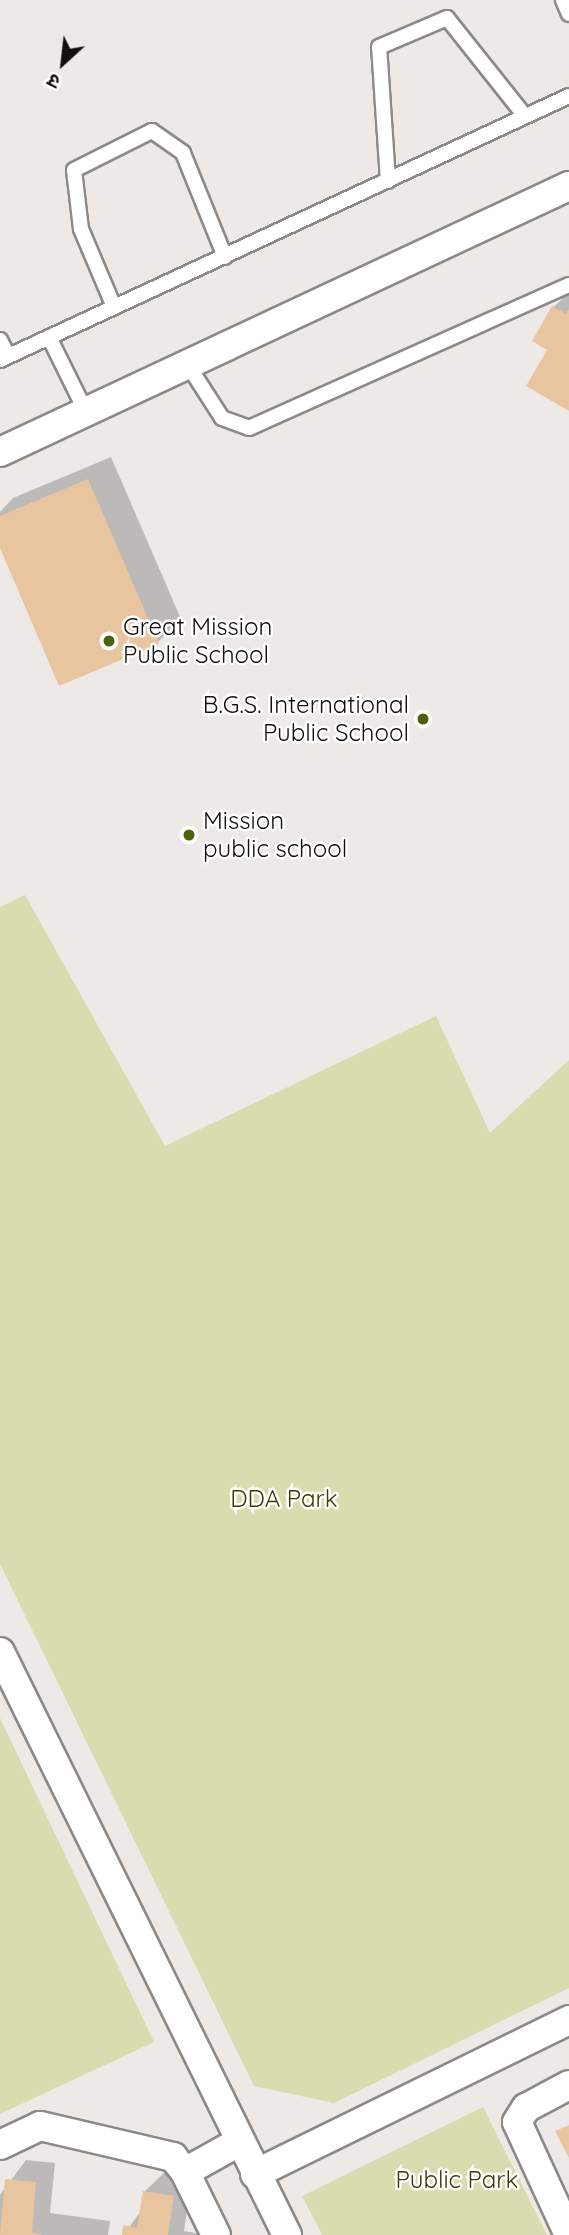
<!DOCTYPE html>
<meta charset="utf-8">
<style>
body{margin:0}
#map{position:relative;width:569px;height:2235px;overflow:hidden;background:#ece9e7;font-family:Quicksand,"Noto Sans Devanagari",sans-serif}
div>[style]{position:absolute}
.green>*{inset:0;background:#d8dcaf}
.shadow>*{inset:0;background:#0003}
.building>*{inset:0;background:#e8c59f}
.roads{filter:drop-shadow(2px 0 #8c8a88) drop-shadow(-2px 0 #8c8a88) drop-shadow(0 2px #8c8a88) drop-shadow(0 -2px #8c8a88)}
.lane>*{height:14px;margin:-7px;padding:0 7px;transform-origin:7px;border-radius:7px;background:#fff}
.street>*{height:28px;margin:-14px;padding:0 14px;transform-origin:14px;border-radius:14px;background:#fff}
.dots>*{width:19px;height:19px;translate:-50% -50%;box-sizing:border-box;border:4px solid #fff;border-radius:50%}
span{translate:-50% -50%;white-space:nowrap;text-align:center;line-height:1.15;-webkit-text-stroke:5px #fff;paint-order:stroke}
.poi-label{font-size:24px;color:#11100f}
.left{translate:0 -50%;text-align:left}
.right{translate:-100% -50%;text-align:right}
.park-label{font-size:24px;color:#3a3c01}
.north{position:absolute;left:28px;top:28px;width:70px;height:70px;-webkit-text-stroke:5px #fff;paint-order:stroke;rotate:207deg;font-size:19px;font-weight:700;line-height:28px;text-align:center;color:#11100f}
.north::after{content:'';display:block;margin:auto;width:24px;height:32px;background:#11100f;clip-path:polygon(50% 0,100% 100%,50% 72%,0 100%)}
</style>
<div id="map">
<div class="green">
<i style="clip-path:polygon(25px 895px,165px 1146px,436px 1016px,490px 1133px,569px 1060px,569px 1988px,334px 2103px,254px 2086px,0 1564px,0 907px)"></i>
<i style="clip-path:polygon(0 1718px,154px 2042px,0 2114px)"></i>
<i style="clip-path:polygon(483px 2107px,547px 2235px,322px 2235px,302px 2196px)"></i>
</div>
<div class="shadow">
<i style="clip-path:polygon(569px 292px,569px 409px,550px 349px,554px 307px)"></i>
<i style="clip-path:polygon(111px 457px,181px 619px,158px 642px,0 544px,0 512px,13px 498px)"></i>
<i style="clip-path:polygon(26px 2160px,55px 2163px,50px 2213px,110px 2221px,108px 2235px,0 2235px,0 2195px)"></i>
<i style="clip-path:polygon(164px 2173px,192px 2177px,184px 2231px,207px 2235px,124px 2235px,142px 2209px,144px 2192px)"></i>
</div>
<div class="building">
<i style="clip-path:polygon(552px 306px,566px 314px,569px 309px,569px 411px,526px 386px,547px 350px,532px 341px)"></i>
<i style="clip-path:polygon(88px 479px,159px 644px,59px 686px,0 548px,0 516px)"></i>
<i style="clip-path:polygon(569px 2125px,569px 2158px,555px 2131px)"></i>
<i style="clip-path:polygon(5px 2179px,36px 2182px,32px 2232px,42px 2235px,0 2235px)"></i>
<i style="clip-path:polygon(143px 2191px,174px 2196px,168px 2235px,122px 2235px,123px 2225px,137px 2228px)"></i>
</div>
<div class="roads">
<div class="lane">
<i style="left:563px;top:0;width:15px;rotate:67deg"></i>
<i style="left:388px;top:181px;width:134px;rotate:-93.8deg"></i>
<i style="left:379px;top:47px;width:74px;rotate:-23.1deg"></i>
<i style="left:447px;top:18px;width:125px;rotate:51.5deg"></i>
<i style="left:114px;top:307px;width:85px;rotate:-112.9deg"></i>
<i style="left:81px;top:229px;width:59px;rotate:-96.8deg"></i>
<i style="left:74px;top:170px;width:87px;rotate:-26.6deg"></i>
<i style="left:152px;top:131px;width:38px;rotate:35deg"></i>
<i style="left:183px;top:153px;width:112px;rotate:68deg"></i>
<i style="left:49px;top:337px;width:84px;rotate:63.7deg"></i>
<i style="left:0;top:340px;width:18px;rotate:63deg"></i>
<i style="left:0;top:360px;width:627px;rotate:-24.89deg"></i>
<i style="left:188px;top:365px;width:63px;rotate:57.3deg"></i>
<i style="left:222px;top:418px;width:29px;rotate:20deg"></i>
<i style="left:249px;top:428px;width:350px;rotate:-24.1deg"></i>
</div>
<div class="street">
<i style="left:0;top:452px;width:628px;rotate:-25.06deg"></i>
<i style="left:0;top:1652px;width:650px;rotate:63.79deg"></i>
<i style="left:0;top:2145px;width:44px;rotate:-25.4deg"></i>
<i style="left:40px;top:2126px;width:137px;rotate:13.1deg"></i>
<i style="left:173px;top:2157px;width:19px;rotate:51deg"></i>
<i style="left:185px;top:2172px;width:62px;rotate:-29.1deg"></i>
<i style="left:185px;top:2172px;width:70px;rotate:63.8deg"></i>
<i style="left:255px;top:2174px;width:350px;rotate:-26.1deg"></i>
<i style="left:569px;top:2235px;width:124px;rotate:-114.7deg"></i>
<i style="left:517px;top:2122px;width:17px;rotate:-57deg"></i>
<i style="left:526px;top:2108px;width:49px;rotate:-28.1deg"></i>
</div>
</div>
<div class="dots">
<i style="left:109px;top:641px;background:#4c610a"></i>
<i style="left:423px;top:719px;background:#4c610a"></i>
<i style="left:189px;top:835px;background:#4c610a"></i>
</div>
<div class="poi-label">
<span class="left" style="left:123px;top:641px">Great Mission<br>Public School</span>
<span class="right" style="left:409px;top:719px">B.G.S. International<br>Public School</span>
<span class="left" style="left:203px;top:835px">Mission<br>public school</span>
</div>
<div class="park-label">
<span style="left:284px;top:1499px">DDA Park</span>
<span style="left:457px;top:2180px">Public Park</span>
</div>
<div class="north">उ</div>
</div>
